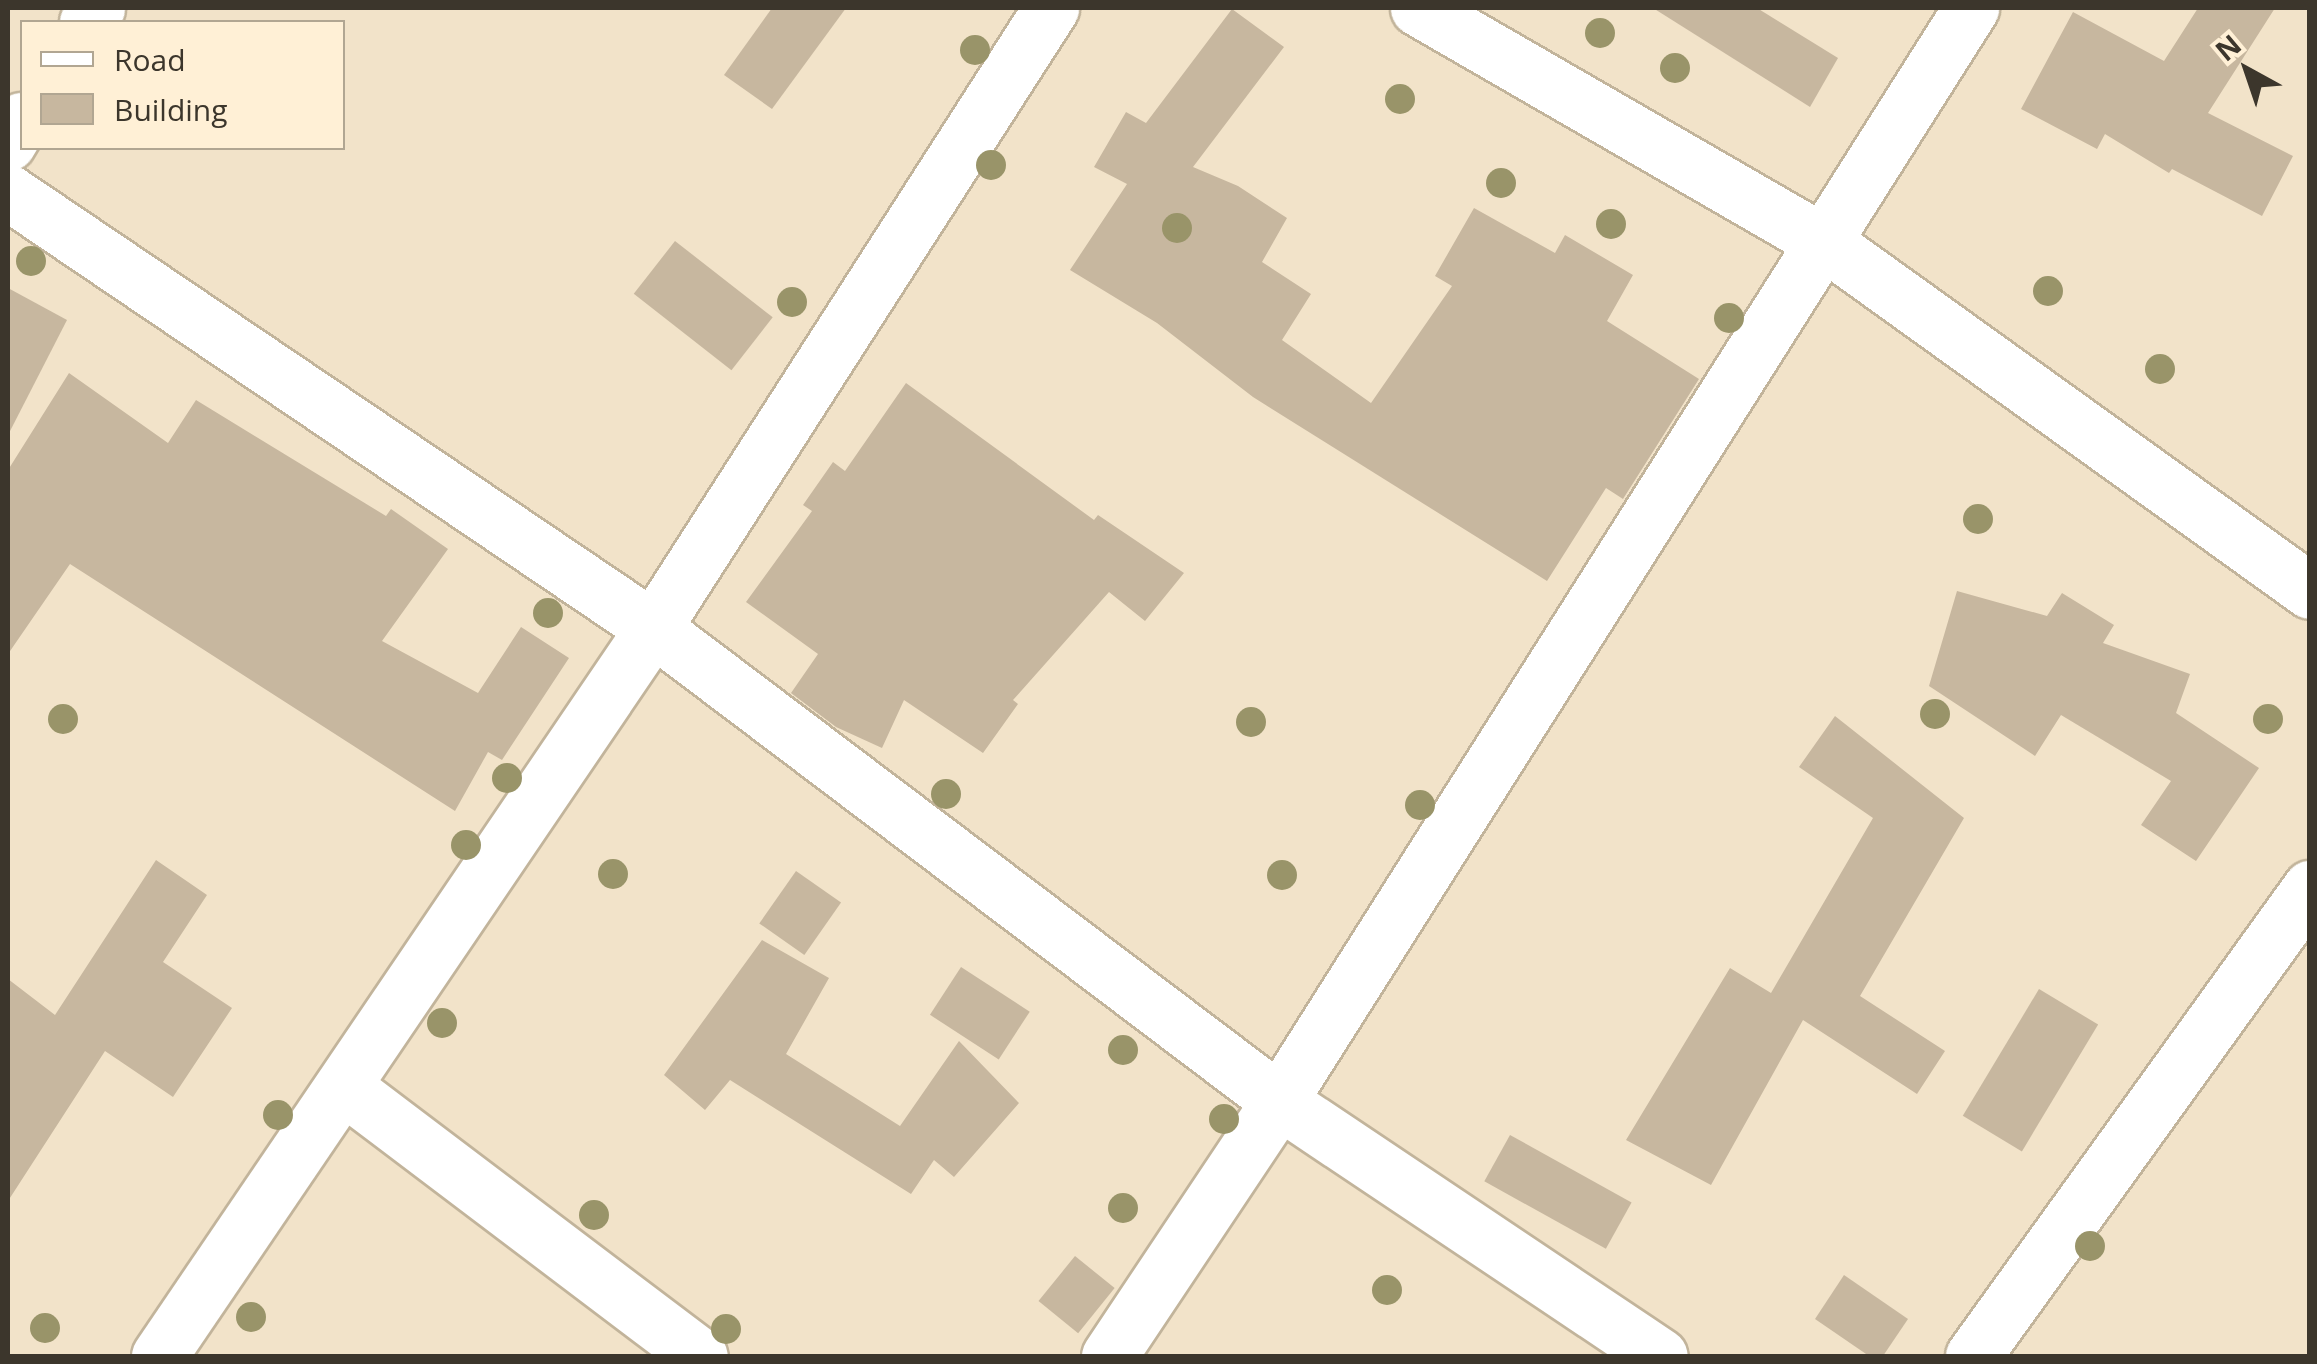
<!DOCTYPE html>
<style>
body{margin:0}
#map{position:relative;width:2317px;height:1364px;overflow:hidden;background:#f2e3c9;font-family:"Open Sans",sans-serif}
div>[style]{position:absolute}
.building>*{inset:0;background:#c7b79f;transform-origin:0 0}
.roads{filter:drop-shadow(2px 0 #c2b49b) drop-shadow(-2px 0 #c2b49b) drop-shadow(0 2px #c2b49b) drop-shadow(0 -2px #c2b49b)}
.street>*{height:55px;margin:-27.5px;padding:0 27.5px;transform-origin:27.5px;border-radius:27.5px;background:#fff}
.trees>*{width:30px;height:30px;margin:-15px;border-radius:50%;background:#999469}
span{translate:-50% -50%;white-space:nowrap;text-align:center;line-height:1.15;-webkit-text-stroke:10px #fff0d6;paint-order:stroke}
.frame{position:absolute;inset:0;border:10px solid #3c362c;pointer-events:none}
.legend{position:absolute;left:20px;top:20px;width:325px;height:130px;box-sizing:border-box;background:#fff0d6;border:2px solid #b1a692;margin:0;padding:12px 18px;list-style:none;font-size:30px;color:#3c362c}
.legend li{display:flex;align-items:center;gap:20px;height:50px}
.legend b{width:50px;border:2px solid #b1a692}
.north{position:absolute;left:2197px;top:20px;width:100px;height:100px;-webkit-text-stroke:8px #fff0d6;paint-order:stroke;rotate:320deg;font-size:28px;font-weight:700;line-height:40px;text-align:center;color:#3c362c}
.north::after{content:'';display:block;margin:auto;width:35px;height:45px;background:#3c362c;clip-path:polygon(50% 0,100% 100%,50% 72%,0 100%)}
</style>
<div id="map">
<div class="building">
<i style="clip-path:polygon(772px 8px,846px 8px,772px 109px,724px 75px)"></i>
<i style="clip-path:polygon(1653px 8px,1757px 8px,1838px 58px,1810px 107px)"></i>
<i style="clip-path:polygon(2198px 8px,2275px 8px,2208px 113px,2293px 156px,2262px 216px,2172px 169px,2169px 173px,2105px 134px,2097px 149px,2021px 109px,2073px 12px,2164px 61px)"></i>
<i style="clip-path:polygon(1232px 9px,1284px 47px,1193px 167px,1238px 186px,1287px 218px,1262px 262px,1311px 294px,1282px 340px,1371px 403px,1452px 286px,1435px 276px,1474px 208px,1555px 253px,1565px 235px,1633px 275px,1607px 321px,1699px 379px,1623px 499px,1606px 488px,1547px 581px,1253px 397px,1157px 323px,1070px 270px,1127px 184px,1094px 167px,1126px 112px,1146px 123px)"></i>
<i style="left:675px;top:241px;width:124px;height:67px;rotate:38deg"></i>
<i style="clip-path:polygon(8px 288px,67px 320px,8px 435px)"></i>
<i style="clip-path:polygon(69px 373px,168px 443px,196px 400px,386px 516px,391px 509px,448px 549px,382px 641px,478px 693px,521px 627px,569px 658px,502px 760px,488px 752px,455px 811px,70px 564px,8px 654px,8px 470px)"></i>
<i style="clip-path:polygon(906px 383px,1094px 520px,1098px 515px,1184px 573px,1145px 621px,1109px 592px,1013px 700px,1018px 704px,983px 753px,904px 700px,882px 748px,836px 727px,791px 693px,818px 654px,746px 602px,812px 511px,803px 505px,833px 462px,845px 471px)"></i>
<i style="clip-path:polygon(1957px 591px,2047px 616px,2062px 593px,2114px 625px,2103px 643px,2190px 674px,2176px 713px,2259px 768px,2196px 861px,2141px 825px,2171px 781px,2061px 715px,2035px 756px,1929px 686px)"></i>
<i style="clip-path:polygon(1835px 716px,1964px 818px,1860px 996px,1945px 1051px,1917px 1094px,1803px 1020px,1711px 1185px,1626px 1140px,1730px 968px,1771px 993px,1873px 818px,1799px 767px)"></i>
<i style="clip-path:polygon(156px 860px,207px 895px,163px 962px,232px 1008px,173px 1097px,105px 1051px,8px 1201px,8px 979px,55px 1015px)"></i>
<i style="left:796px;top:871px;width:55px;height:64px;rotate:35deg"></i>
<i style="clip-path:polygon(762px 940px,829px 978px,786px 1054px,900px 1126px,959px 1041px,1019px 1103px,954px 1177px,934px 1160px,911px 1194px,730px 1080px,705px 1110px,664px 1075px)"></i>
<i style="left:961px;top:967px;width:82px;height:57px;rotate:33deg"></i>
<i style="left:2039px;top:989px;width:69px;height:148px;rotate:31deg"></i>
<i style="left:1510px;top:1135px;width:139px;height:53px;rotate:29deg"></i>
<i style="left:1075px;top:1256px;width:51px;height:58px;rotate:39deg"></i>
<i style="clip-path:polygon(1844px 1275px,1908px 1319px,1883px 1356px,1869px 1356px,1815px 1319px)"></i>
</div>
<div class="roads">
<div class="street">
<i style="left:1418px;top:8px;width:469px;rotate:30deg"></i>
<i style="left:1824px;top:242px;width:598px;rotate:35.68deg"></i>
<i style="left:87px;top:22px;width:17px;rotate:-54deg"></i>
<i style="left:8px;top:143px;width:27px;rotate:-59deg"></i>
<i style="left:8px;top:192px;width:779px;rotate:34.06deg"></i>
<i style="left:653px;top:628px;width:785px;rotate:37.07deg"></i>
<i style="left:1279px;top:1101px;width:458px;rotate:33.8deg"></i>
<i style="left:344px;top:1087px;width:446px;rotate:37.1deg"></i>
<i style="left:159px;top:1356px;width:880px;rotate:-55.84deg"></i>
<i style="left:653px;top:628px;width:737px;rotate:-57.3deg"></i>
<i style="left:1109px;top:1356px;width:306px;rotate:-56.3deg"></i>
<i style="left:1279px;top:1101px;width:1294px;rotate:-57.66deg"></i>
<i style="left:1973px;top:1356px;width:577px;rotate:-54.24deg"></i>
</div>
</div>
<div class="trees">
<i style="left:1600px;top:33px"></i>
<i style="left:975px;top:50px"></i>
<i style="left:1675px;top:68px"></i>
<i style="left:1400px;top:99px"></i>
<i style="left:991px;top:165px"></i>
<i style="left:1501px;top:183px"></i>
<i style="left:1611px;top:224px"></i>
<i style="left:1177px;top:228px"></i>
<i style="left:31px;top:261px"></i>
<i style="left:2048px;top:291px"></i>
<i style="left:792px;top:302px"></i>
<i style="left:1729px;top:318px"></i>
<i style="left:2160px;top:369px"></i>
<i style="left:1978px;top:519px"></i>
<i style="left:548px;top:613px"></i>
<i style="left:1935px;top:714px"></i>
<i style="left:63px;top:719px"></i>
<i style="left:2268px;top:719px"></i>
<i style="left:1251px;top:722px"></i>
<i style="left:507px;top:778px"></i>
<i style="left:946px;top:794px"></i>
<i style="left:1420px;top:805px"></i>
<i style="left:466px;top:845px"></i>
<i style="left:613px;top:874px"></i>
<i style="left:1282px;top:875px"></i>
<i style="left:442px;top:1023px"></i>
<i style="left:1123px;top:1050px"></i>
<i style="left:278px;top:1115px"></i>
<i style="left:1224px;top:1119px"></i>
<i style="left:1123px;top:1208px"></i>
<i style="left:594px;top:1215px"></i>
<i style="left:2090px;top:1246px"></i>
<i style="left:1387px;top:1290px"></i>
<i style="left:251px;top:1317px"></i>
<i style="left:45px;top:1328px"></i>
<i style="left:726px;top:1329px"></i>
</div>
<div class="frame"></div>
<ul class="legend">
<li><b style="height:12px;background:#fff"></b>Road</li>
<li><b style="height:28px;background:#c7b79f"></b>Building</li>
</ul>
<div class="north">N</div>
</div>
